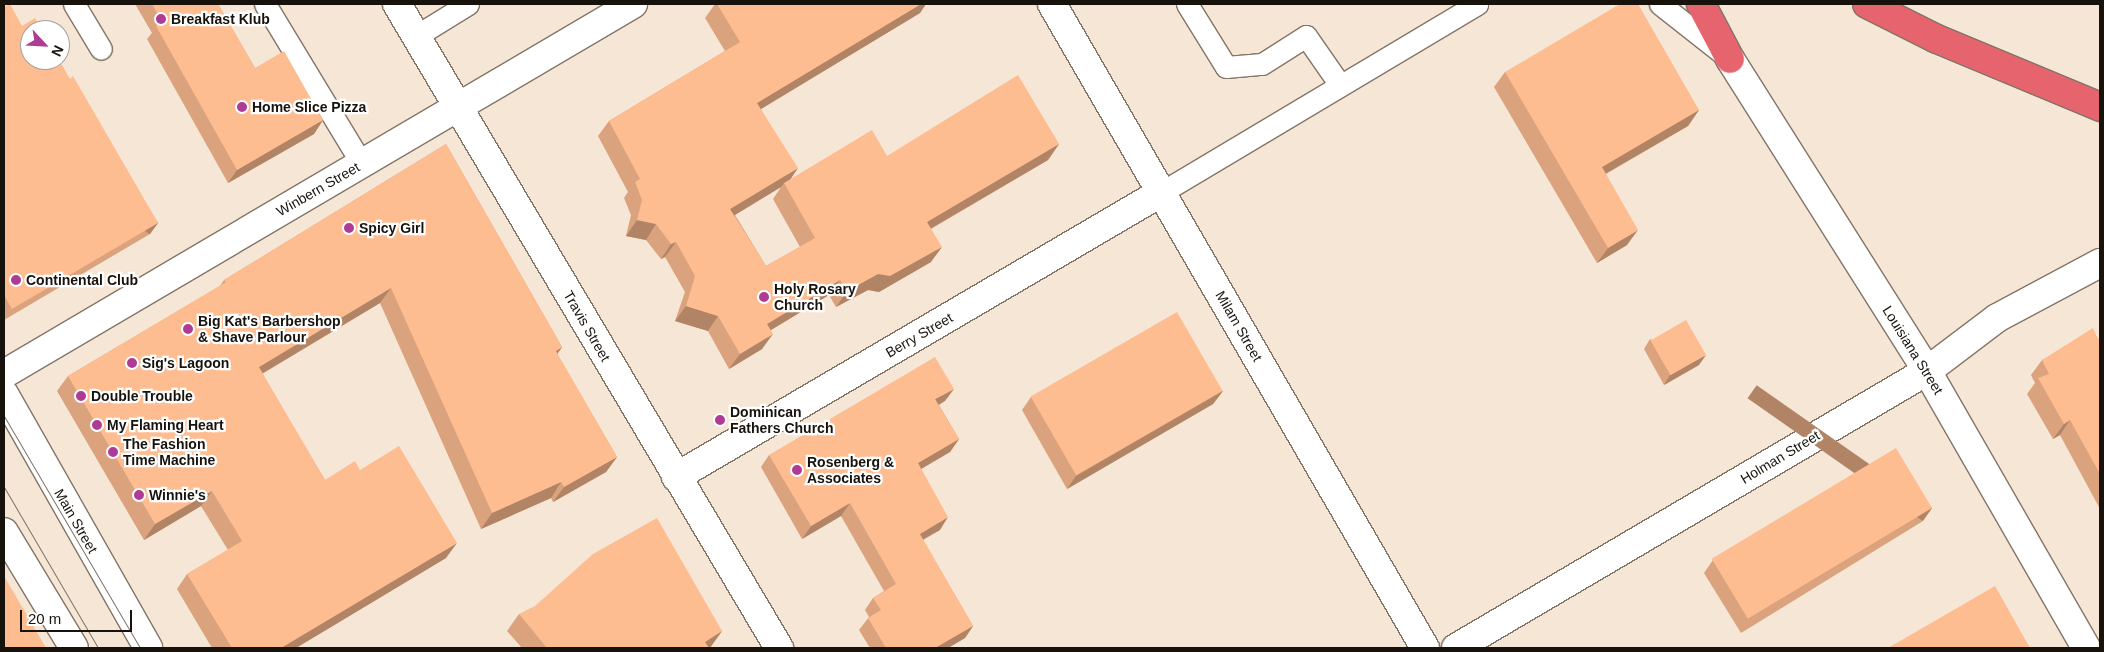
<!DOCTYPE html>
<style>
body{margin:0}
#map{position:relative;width:2104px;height:652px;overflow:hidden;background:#f6e6d6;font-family:Arial,sans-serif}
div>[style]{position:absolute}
.roads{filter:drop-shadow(1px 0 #837566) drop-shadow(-1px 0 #837566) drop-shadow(0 1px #837566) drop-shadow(0 -1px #837566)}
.service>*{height:21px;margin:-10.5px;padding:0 10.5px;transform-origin:10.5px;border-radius:10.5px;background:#fff}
.minor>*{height:28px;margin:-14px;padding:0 14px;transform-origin:14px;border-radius:14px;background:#fff}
.tertiary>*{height:28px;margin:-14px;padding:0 14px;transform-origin:14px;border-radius:14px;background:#fff}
.secondary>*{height:28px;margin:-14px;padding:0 14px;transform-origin:14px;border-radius:14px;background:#fff}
.motorway>*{height:28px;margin:-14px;padding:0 14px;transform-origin:14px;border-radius:14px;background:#e6646e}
.tram>*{height:1px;margin:-0.5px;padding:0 0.5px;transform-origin:0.5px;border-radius:0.5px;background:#7c7268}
.wall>*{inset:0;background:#daa27d}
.shaded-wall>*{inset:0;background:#b28466;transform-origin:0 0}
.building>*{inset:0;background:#febc91;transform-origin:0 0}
.dots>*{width:14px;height:14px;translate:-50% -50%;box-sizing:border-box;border:2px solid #fff;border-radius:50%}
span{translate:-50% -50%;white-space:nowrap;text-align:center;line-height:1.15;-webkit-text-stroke:4.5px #fff;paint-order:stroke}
.poi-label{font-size:14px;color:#17120c;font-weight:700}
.left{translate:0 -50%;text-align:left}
.street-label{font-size:14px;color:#17120c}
.frame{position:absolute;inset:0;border:5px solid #17120c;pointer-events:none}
.north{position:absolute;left:20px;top:20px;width:50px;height:50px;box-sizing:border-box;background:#fff;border:1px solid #a2a09e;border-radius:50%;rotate:115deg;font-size:14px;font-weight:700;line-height:20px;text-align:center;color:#17120c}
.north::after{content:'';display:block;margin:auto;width:18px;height:22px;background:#ae3b94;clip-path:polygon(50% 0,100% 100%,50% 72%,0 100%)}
.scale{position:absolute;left:20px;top:610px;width:112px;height:22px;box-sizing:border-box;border:2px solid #17120c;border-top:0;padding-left:6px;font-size:15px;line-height:18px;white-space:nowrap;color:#17120c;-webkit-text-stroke:4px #fff;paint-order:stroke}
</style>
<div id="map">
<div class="roads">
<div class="service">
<i style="left:74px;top:4px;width:52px;rotate:59deg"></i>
<i style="left:265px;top:4px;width:187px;rotate:58.8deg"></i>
<i style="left:1187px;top:4px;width:74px;rotate:58.2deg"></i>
<i style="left:1226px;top:67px;width:36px;rotate:-5deg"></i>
<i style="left:1262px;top:64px;width:52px;rotate:-32.5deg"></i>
<i style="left:1306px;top:36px;width:60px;rotate:55.2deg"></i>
<i style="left:1660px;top:4px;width:84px;rotate:38.2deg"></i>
<i style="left:416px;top:36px;width:61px;rotate:-31.6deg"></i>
<i style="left:1162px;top:192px;width:367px;rotate:-30.8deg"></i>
</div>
<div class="minor">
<i style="left:4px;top:374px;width:730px;rotate:-30.47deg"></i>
<i style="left:676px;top:477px;width:563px;rotate:-30.39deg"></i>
</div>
<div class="tertiary">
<i style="left:1456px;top:648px;width:546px;rotate:-30.46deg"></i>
<i style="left:1927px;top:371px;width:88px;rotate:-37.1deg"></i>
<i style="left:1997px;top:318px;width:117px;rotate:-28.1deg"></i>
</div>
<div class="secondary">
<i style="left:397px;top:4px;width:749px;rotate:59.32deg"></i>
<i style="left:1052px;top:4px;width:744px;rotate:59.92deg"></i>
<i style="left:1730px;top:59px;width:369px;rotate:57.7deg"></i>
<i style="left:1927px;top:371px;width:319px;rotate:60.1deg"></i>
<i style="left:4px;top:394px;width:292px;rotate:60.4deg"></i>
<i style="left:4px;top:532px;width:135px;rotate:58.9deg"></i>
</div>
<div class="motorway">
<i style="left:1701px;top:4px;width:62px;rotate:62.2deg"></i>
<i style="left:1867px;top:4px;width:78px;rotate:26.6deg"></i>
<i style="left:1937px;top:39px;width:177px;rotate:22.6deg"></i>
</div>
</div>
<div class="tram">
<i style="left:4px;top:416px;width:269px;rotate:59.6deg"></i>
<i style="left:4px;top:487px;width:186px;rotate:59.7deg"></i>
</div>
<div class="wall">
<i style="clip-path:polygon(135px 4px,218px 4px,255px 68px,323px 120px,314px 134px,228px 183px,147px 39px,152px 33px)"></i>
<i style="clip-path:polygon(evenodd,715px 4px,926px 4px,920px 13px,761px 109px,790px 180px,887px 156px,1059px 144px,1048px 160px,931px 229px,931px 262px,879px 292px,868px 290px,836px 307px,829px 295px,771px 330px,762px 349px,729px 369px,708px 331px,675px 321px,685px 292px,665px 257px,661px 259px,646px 240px,626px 236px,631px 215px,624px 198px,628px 192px,598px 136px,609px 121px,725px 51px,705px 18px,715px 4px,781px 187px,773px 199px,800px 247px,766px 266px,735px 215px,781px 187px)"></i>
<i style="clip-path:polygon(4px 7px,22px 26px,70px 79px,158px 223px,150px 234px,4px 320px)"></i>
<i style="clip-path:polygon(1505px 72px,1699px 110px,1688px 126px,1606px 174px,1627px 245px,1597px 263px,1494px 87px)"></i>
<i style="clip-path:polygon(446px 144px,562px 347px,557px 354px,617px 457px,606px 472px,553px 502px,551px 498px,481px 529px,380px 303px,262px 374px,325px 480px,360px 470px,446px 558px,296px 648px,212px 648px,177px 589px,187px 574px,228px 550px,201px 506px,144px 540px,57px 391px,68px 376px,220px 286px,224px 280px)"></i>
<i style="clip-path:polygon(2100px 338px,2100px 509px,2060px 435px,2053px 439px,2027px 394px,2035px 383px,2031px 375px,2042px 360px)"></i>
<i style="clip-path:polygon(1650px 339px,1699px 365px,1664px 385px,1644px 349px)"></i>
<i style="clip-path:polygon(1223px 391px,1213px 404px,1067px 489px,1022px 410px,1031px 397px)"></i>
<i style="clip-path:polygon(945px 401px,939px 405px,959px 439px,950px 452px,921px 469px,940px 530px,923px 540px,973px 626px,965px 638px,948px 648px,870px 648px,859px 630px,869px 617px,865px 610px,873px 598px,884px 591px,841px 516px,802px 539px,761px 467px,769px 455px)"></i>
<i style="clip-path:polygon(1932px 508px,1923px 521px,1741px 633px,1704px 573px,1713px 560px)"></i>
<i style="clip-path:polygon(519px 614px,722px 631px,709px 648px,522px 648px,507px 631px)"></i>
</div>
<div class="shaded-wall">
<i style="clip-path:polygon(921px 4px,926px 4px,920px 13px,746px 118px,757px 103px)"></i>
<i style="clip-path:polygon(1699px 110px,1688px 126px,1591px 182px,1602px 167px)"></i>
<i style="clip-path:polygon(323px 120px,314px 134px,228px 183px,237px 170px)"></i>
<i style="clip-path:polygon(1059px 144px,1048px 160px,916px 237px,927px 222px)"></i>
<i style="clip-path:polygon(798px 168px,788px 183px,784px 183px,781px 187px,720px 224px,730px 209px)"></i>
<i style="clip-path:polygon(637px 220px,656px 224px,646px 240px,626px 236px)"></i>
<i style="left:158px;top:223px;width:14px;height:169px;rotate:126deg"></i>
<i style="clip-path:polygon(1638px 230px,1627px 245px,1597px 263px,1608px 248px)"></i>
<i style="clip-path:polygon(676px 242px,665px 257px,661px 259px,671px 244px)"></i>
<i style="clip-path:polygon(942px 247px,931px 262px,879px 292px,868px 290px,836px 307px,847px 291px,878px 274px)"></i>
<i style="clip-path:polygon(840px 280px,829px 295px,756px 339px,767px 324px)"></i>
<i style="clip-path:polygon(391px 288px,380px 303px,248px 382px,259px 367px)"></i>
<i style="clip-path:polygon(686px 306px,718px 316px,708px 331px,675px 321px)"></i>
<i style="clip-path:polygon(773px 334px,762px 349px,729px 369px,740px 354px)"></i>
<i style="clip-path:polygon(562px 347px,552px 362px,556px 351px)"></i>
<i style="clip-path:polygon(1706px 355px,1699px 365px,1664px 385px,1670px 375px)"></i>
<i style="clip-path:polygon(954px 389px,945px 401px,927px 411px,935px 399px)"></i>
<i style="clip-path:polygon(1223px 391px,1213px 404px,1067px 489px,1076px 476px)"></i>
<i style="clip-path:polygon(2070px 420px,2060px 435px,2053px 439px,2064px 424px)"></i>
<i style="clip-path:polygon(959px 439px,950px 452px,909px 476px,918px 463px)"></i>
<i style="clip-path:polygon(617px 457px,606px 472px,553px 502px,564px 487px)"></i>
<i style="clip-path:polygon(561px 482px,551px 498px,481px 529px,492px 513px)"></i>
<i style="clip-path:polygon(212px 491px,201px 506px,144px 540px,155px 524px)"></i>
<i style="clip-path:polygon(850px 503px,841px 516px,802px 539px,811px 526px)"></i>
<i style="left:1932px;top:508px;width:16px;height:214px;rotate:125deg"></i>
<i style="clip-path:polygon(948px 517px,940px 530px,911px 546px,920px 534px)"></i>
<i style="clip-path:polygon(457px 543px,446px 558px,296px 648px,281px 648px)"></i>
<i style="clip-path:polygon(973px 626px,965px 638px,948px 648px,935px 648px)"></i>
<i style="clip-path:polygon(722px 631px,710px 648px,700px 648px,705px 642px)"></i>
</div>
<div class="building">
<i style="clip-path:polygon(10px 4px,22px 26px,35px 18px,42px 30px,30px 30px,30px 60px,59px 60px,70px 79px,73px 76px,158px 223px,12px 309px,4px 295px,4px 7px)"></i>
<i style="clip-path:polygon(152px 4px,218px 4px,255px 68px,284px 51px,323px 120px,237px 170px,156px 26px,163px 23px)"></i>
<i style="clip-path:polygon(717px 4px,921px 4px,757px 103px,798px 168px,730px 209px,766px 266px,815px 238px,784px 183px,872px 130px,887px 156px,1018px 75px,1059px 144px,927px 222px,942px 247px,890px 276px,878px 274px,847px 291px,840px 280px,767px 324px,773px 334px,740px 354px,718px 316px,686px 306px,695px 276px,676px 242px,671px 244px,656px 224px,637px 220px,642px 200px,635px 182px,640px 179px,609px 121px,740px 42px)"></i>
<i style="clip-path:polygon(1620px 4px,1638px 4px,1699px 110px,1602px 167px,1638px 230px,1608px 248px,1505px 72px)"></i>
<i style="clip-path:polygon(446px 144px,562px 347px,556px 351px,617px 457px,564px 487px,561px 482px,492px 513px,391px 288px,259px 367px,325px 480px,355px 461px,360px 470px,399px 446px,457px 543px,281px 648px,232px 648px,187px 574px,242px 541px,212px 491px,155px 524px,68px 376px,226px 282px,224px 280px)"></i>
<i style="left:1177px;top:312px;width:91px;height:169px;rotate:60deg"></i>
<i style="left:1686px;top:320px;width:40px;height:41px;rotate:60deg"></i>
<i style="clip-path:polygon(2093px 328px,2098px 339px,2100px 338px,2100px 474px,2070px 420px,2064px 424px,2038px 378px,2049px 374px,2042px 360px)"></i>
<i style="clip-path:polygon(935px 357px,954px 389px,935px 399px,959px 439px,918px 463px,948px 517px,920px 534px,973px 626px,935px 648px,886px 648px,868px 618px,881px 610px,873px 598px,896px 584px,850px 503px,811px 526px,769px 455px)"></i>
<i style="left:1896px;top:448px;width:70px;height:215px;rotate:59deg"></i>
<i style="clip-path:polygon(657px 518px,722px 631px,705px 642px,709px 648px,547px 648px,519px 614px,535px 606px,593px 554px)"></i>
<i style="clip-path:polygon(4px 576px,46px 648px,4px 648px)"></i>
<i style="clip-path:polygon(1995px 586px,2030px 648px,1888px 648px)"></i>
</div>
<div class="dots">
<i style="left:161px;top:19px;background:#ae3b94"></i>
<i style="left:242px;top:107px;background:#ae3b94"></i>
<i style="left:349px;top:228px;background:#ae3b94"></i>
<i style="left:16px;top:280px;background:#ae3b94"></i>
<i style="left:764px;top:297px;background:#ae3b94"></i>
<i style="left:188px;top:329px;background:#ae3b94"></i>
<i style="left:132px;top:363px;background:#ae3b94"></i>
<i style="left:81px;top:396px;background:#ae3b94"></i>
<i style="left:720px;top:420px;background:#ae3b94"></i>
<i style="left:97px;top:425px;background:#ae3b94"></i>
<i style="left:113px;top:452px;background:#ae3b94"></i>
<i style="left:797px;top:470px;background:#ae3b94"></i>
<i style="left:139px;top:495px;background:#ae3b94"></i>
</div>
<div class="poi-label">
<span class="left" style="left:171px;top:19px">Breakfast Klub</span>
<span class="left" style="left:252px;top:107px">Home Slice Pizza</span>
<span class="left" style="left:359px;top:228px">Spicy Girl</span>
<span class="left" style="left:26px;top:280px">Continental Club</span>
<span class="left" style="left:774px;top:297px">Holy Rosary<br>Church</span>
<span class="left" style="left:198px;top:329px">Big Kat's Barbershop<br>&amp; Shave Parlour</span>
<span class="left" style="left:142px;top:363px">Sig's Lagoon</span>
<span class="left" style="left:91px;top:396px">Double Trouble</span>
<span class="left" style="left:730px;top:420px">Dominican<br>Fathers Church</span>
<span class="left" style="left:107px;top:425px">My Flaming Heart</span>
<span class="left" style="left:123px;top:452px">The Fashion<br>Time Machine</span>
<span class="left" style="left:807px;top:470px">Rosenberg &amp;<br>Associates</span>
<span class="left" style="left:149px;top:495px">Winnie's</span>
</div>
<div class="street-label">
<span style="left:318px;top:189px;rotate:-30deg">Winbern Street</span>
<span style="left:587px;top:326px;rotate:60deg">Travis Street</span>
<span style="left:1239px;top:326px;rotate:60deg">Milam Street</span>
<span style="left:919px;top:335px;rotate:-30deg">Berry Street</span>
<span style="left:1913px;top:350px;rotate:58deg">Louisiana Street</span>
<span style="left:1780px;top:457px;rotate:-31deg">Holman Street</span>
<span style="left:76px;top:521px;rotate:60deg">Main Street</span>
</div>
<div class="frame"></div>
<div class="north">N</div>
<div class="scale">20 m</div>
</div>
